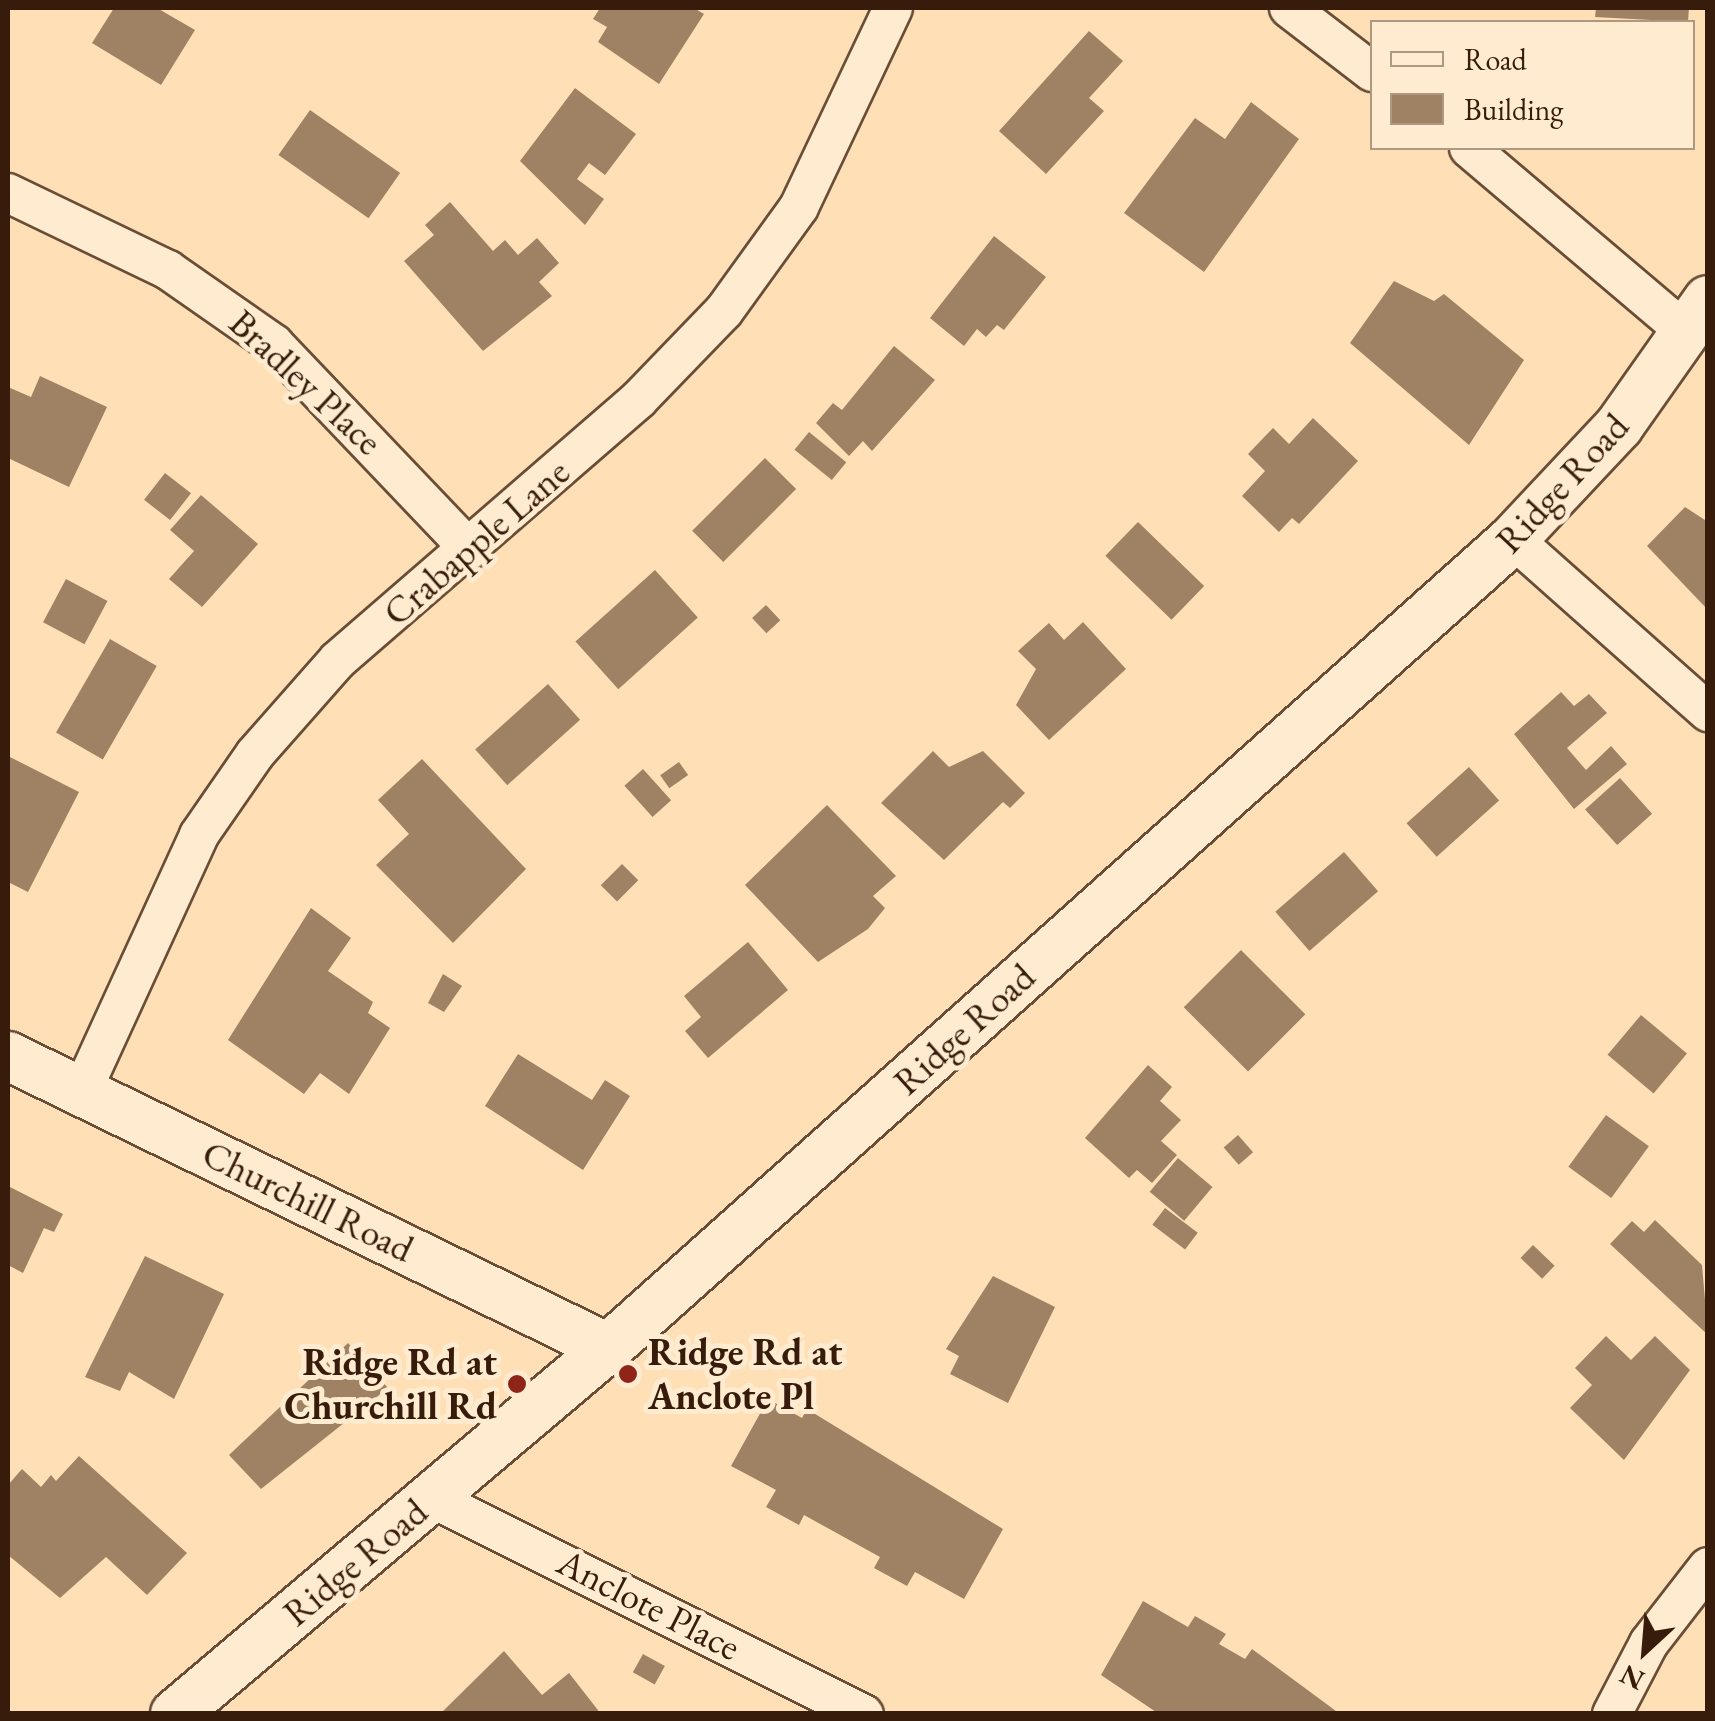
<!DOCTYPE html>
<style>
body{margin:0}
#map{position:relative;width:1715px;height:1721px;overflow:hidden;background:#ffe0b6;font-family:"EB Garamond",serif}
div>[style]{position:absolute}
.building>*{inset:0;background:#9f8264;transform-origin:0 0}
.roads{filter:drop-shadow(2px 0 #694d36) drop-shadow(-2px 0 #694d36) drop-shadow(0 2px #694d36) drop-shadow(0 -2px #694d36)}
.minor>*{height:38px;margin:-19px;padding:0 19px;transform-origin:19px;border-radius:19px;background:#ffebd0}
.tertiary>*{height:48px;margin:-24px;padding:0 24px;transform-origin:24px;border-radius:24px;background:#ffebd0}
.dots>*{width:28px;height:28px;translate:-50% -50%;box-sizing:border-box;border:5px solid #ffebd0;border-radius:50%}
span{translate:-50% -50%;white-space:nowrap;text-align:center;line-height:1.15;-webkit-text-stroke:10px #ffebd0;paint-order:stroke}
.street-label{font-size:38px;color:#371c0c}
.poi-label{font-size:38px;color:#371c0c;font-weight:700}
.left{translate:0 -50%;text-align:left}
.right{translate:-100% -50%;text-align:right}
.frame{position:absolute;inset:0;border:10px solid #371c0c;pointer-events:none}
.legend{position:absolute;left:1370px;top:20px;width:325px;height:130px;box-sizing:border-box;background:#ffebd0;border:2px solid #af9882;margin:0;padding:12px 18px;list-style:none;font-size:30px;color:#371c0c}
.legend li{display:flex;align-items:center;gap:20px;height:50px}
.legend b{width:50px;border:2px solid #af9882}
.north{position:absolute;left:1595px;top:1601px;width:100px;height:100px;-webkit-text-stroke:8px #ffebd0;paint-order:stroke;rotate:206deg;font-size:28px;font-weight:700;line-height:40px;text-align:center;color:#371c0c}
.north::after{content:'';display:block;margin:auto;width:35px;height:45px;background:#371c0c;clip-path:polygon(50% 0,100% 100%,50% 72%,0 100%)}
</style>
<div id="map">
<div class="building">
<i style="clip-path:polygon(114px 8px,157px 8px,195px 30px,161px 85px,92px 43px)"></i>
<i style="clip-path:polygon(600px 8px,694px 8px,704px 14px,659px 84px,598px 42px,607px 27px,593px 19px)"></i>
<i style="clip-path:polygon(1596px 8px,1689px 8px,1688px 22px,1595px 17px)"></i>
<i style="clip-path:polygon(1089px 31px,1123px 61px,1089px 98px,1104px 111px,1046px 174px,999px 131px)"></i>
<i style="clip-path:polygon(575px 88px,636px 134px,605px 175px,589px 163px,577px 179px,604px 199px,585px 225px,520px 161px)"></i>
<i style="clip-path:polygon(1251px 102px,1299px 139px,1204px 272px,1124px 213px,1195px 118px,1225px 139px)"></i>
<i style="left:310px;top:110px;width:110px;height:55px;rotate:35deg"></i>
<i style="clip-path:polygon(450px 202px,493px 251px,505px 240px,518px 255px,537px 238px,559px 263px,539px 282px,552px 296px,483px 351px,404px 261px,434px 235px,425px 225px)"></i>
<i style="clip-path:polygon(994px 236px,1046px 277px,1004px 330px,997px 325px,986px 337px,977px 329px,964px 346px,930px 318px)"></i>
<i style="clip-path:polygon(1394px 281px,1434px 301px,1444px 294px,1524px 360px,1469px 445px,1350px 343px)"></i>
<i style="clip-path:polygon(894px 346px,935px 380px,872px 451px,863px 441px,849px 456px,816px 423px,833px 403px,842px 410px)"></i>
<i style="clip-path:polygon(40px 376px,107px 407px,69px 487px,8px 458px,8px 387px,31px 397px)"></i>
<i style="clip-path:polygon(1313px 418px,1358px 461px,1299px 524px,1292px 518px,1279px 532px,1242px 496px,1265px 471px,1248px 454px,1273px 428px,1289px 444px)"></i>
<i style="left:809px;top:432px;width:48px;height:23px;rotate:39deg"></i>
<i style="left:765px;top:458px;width:44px;height:103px;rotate:45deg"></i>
<i style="left:165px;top:473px;width:33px;height:34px;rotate:38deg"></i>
<i style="clip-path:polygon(201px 495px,258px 544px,202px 607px,169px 579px,194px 551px,170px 530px)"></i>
<i style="clip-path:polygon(1685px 507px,1708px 522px,1708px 610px,1647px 546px)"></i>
<i style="left:1138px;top:522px;width:92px;height:47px;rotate:44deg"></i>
<i style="left:655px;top:570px;width:64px;height:107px;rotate:48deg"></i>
<i style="left:66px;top:579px;width:47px;height:49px;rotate:28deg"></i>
<i style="left:766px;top:605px;width:21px;height:19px;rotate:47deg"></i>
<i style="clip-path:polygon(1083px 622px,1126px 669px,1049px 740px,1016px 705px,1036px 669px,1018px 651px,1049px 623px,1064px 640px)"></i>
<i style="left:110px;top:639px;width:54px;height:108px;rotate:30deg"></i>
<i style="left:548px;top:684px;width:48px;height:98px;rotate:48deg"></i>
<i style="clip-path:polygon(1561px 692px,1574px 706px,1589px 694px,1607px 713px,1567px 748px,1586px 770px,1611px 746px,1627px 764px,1574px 809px,1514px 734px)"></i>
<i style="clip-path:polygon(933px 751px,949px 767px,983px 751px,1025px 793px,1010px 808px,1003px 802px,944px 860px,881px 803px)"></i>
<i style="clip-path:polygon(8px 756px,79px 792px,28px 892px,8px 882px)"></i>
<i style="clip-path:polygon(422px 759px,526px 869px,453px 943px,376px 865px,409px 834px,378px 800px)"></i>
<i style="left:679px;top:762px;width:16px;height:23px;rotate:55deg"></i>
<i style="left:1469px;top:767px;width:45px;height:84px;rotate:48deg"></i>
<i style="left:643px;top:769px;width:42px;height:25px;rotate:48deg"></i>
<i style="left:1620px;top:778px;width:48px;height:47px;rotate:48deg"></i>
<i style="clip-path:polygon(827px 805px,896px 876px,873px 896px,885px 908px,868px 929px,818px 962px,745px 885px)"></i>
<i style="left:1344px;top:852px;width:52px;height:91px;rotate:49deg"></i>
<i style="left:622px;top:864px;width:23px;height:30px;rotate:45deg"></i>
<i style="clip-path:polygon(311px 908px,351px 938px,328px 971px,373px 1002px,368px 1013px,390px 1028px,349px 1094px,320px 1073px,304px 1094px,228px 1040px)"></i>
<i style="clip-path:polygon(748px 942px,788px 990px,708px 1058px,685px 1031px,701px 1017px,684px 996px)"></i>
<i style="left:1241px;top:950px;width:91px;height:81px;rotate:45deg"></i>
<i style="clip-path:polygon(443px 974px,462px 986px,444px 1012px,428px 1003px)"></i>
<i style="left:1641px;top:1015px;width:60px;height:52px;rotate:40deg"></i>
<i style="clip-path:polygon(518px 1054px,592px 1100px,605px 1080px,630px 1096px,583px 1170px,485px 1106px)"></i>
<i style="clip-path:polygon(1148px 1065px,1172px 1087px,1160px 1101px,1181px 1120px,1161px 1141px,1177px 1155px,1152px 1183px,1137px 1170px,1129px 1178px,1085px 1138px)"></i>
<i style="left:1606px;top:1115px;width:53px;height:64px;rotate:36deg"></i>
<i style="left:1238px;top:1135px;width:23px;height:19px;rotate:49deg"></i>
<i style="left:1178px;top:1158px;width:45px;height:44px;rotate:40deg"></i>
<i style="clip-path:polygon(8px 1186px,63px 1214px,54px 1232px,44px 1228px,23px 1273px,8px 1265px)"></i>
<i style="left:1165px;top:1208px;width:41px;height:21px;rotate:37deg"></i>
<i style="clip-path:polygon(1655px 1220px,1702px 1265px,1708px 1335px,1610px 1244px,1632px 1221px,1644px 1232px)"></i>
<i style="left:1533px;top:1245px;width:30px;height:18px;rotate:44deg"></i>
<i style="clip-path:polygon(145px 1256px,224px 1294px,174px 1399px,129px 1372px,120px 1391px,85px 1377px)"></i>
<i style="clip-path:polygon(993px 1276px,1055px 1307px,1008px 1403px,950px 1374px,959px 1356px,946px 1349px)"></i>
<i style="clip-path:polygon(1606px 1336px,1631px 1360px,1655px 1336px,1690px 1370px,1624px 1460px,1570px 1408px,1592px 1385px,1575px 1368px)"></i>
<i style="clip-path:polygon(348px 1343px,388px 1388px,261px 1489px,229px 1455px)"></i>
<i style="clip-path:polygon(768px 1399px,802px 1418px,807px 1409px,1003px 1529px,964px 1599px,915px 1572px,907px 1586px,874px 1568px,880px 1557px,804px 1515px,799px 1525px,766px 1507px,776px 1490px,731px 1466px)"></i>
<i style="clip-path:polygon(79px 1456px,187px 1553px,147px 1595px,106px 1557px,60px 1598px,8px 1555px,8px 1485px,22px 1469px,41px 1487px,51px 1475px,56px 1481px)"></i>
<i style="clip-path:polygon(1143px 1601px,1188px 1627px,1195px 1616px,1226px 1634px,1219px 1644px,1245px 1659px,1252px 1649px,1340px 1714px,1159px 1714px,1101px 1675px)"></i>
<i style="clip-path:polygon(504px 1651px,542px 1695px,569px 1673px,601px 1714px,440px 1714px)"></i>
<i style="left:643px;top:1654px;width:25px;height:21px;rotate:29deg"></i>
</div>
<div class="roads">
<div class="minor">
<i style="left:1289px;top:8px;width:105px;rotate:37.6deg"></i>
<i style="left:1469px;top:148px;width:286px;rotate:40.3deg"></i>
<i style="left:8px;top:193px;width:178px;rotate:25.7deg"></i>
<i style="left:168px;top:270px;width:129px;rotate:34.9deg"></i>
<i style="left:274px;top:344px;width:284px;rotate:46.4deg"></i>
<i style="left:1513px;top:539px;width:261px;rotate:41.6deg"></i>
<i style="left:82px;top:1091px;width:281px;rotate:-65.4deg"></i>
<i style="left:199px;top:835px;width:98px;rotate:-55.3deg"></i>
<i style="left:255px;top:754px;width:125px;rotate:-48.6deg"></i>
<i style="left:338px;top:660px;width:398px;rotate:-40.9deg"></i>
<i style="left:639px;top:399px;width:122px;rotate:-46deg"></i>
<i style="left:724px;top:311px;width:128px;rotate:-54.2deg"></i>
<i style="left:799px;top:207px;width:220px;rotate:-64.7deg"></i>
<i style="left:432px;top:1498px;width:483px;rotate:26.6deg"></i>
<i style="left:1612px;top:1714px;width:80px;rotate:-62.5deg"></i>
<i style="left:1649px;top:1643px;width:96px;rotate:-52.2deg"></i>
</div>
<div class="tertiary">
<i style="left:8px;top:1056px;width:667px;rotate:25.95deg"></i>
<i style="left:175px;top:1714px;width:567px;rotate:-40.21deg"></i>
<i style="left:608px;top:1348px;width:1214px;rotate:-41.79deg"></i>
<i style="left:1513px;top:539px;width:155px;rotate:-46.8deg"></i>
<i style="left:1619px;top:426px;width:154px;rotate:-54.8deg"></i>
</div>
</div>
<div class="dots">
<i style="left:628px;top:1374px;background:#8f2418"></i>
<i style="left:517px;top:1384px;background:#8f2418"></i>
</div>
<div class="street-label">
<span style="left:306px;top:382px;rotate:43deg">Bradley Place</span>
<span style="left:1562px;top:483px;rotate:-47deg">Ridge Road</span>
<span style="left:476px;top:542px;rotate:-41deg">Crabapple Lane</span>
<span style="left:964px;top:1029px;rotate:-42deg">Ridge Road</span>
<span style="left:308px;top:1201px;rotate:26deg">Churchill Road</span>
<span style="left:355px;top:1562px;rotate:-40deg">Ridge Road</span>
<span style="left:649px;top:1604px;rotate:27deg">Anclote Place</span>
</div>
<div class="poi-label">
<span class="left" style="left:648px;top:1374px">Ridge Rd at<br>Anclote Pl</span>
<span class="right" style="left:497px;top:1384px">Ridge Rd at<br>Churchill Rd</span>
</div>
<div class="frame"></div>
<ul class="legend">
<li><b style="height:12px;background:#ffebd0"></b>Road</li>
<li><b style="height:28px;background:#9f8264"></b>Building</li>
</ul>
<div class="north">N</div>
</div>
